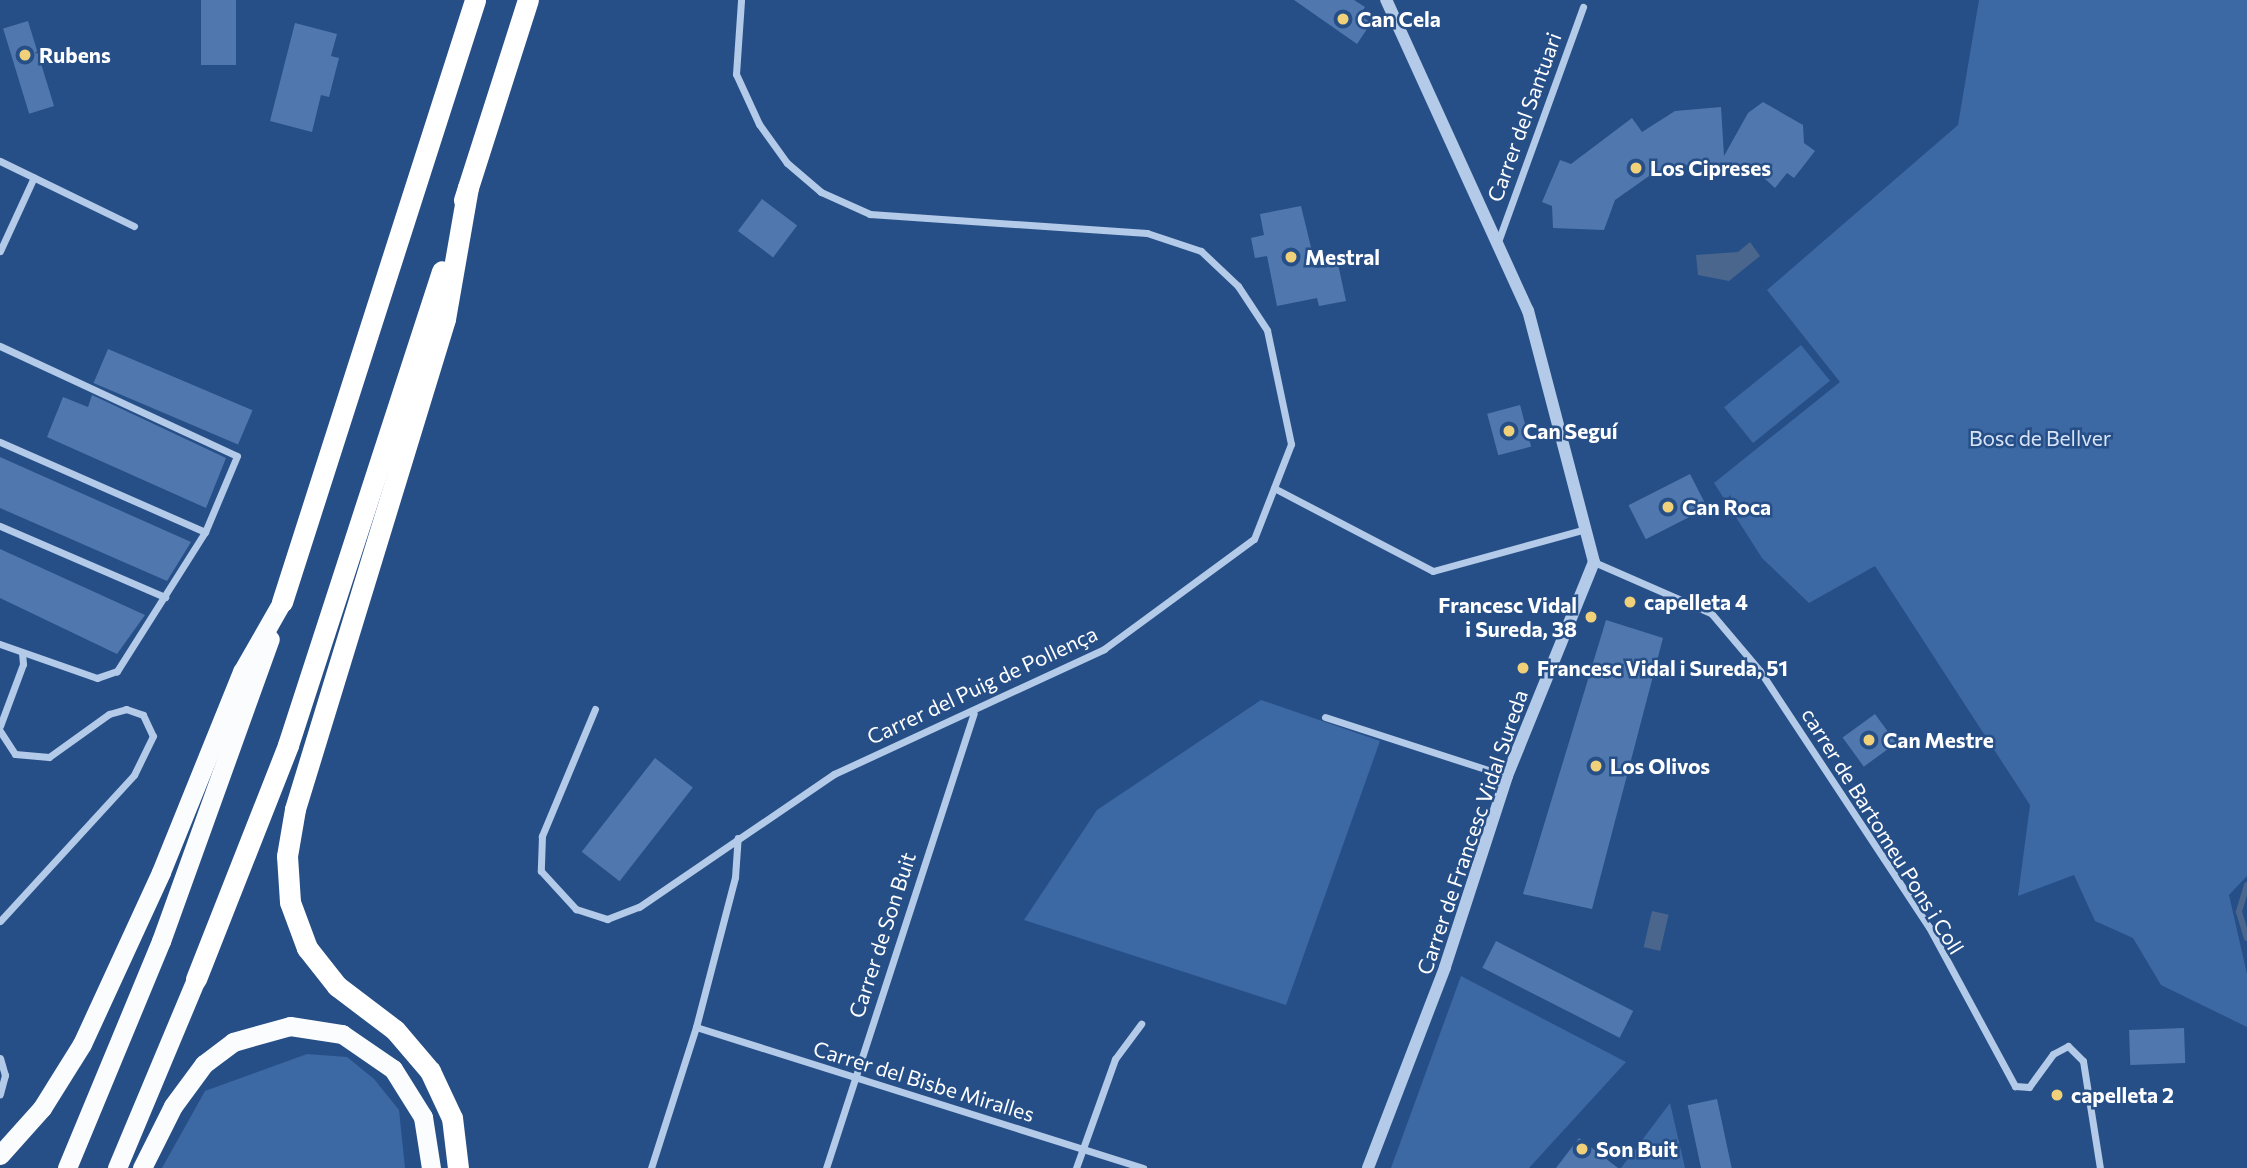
<!DOCTYPE html>
<meta charset="utf-8">
<style>
body{margin:0}
#map{position:relative;width:2247px;height:1168px;overflow:hidden;background:#274f87;font-family:Commissioner,sans-serif}
div>[style]{position:absolute}
.green>*{inset:0;background:#3c68a3;transform-origin:0 0}
.water>*{inset:0;background:#4a668d;transform-origin:0 0}
.stream>*{height:6px;margin:-3px;padding:0 3px;transform-origin:3px;border-radius:3px;background:#4a668d}
.building>*{inset:0;background:#5078ae;transform-origin:0 0}
.minor>*{height:7px;margin:-3.5px;padding:0 3.5px;transform-origin:3.5px;border-radius:3.5px;background:#b3cae8}
.tertiary>*{height:12px;margin:-6px;padding:0 6px;transform-origin:6px;border-radius:6px;background:#b3cae8}
.trunk>*{height:19px;margin:-9.5px;padding:0 9.5px;transform-origin:9.5px;border-radius:9.5px;background:#fafcfe}
.motorway>*{height:21px;margin:-10.5px;padding:0 10.5px;transform-origin:10.5px;border-radius:10.5px;background:#fff}
.dots>*{width:19px;height:19px;translate:-50% -50%;box-sizing:border-box;border:4px solid #274f87;border-radius:50%}
span{translate:-50% -50%;white-space:nowrap;text-align:center;line-height:1.15;-webkit-text-stroke:5px #274f87;paint-order:stroke}
.poi-label{font-size:21px;color:#fff;font-weight:700}
.left{translate:0 -50%;text-align:left}
.right{translate:-100% -50%;text-align:right}
.street-label{font-size:21px;color:#fff}
.park-label{font-size:21px;color:#d7e4f7}
</style>
<div id="map">
<div class="green">
<i style="clip-path:polygon(1979px 0,2247px 0,2247px 876px,2229px 895px,2247px 974px,2247px 1027px,2161px 985px,2133px 938px,2095px 921px,2074px 875px,2018px 896px,2030px 805px,1875px 566px,1809px 603px,1762px 558px,1714px 483px,1840px 382px,1767px 290px,1958px 125px)"></i>
<i style="left:1801px;top:345px;width:46px;height:99px;rotate:51deg"></i>
<i style="clip-path:polygon(1261px 700px,1380px 741px,1286px 1005px,1024px 920px,1097px 810px)"></i>
<i style="clip-path:polygon(1461px 976px,1626px 1062px,1529px 1168px,1391px 1168px)"></i>
<i style="clip-path:polygon(307px 1054px,347px 1057px,374px 1079px,399px 1110px,405px 1168px,162px 1168px,205px 1091px)"></i>
<i style="clip-path:polygon(1670px 1103px,1685px 1168px,1621px 1168px)"></i>
</div>
<div class="water">
<i style="clip-path:polygon(1750px 242px,1760px 256px,1729px 281px,1698px 275px,1696px 255px,1738px 252px)"></i>
<i style="left:1652px;top:911px;width:17px;height:37px;rotate:13deg"></i>
</div>
<div class="stream">
<i style="left:2247px;top:885px;width:28px;rotate:107deg"></i>
<i style="left:2239px;top:912px;width:27px;rotate:73deg"></i>
</div>
<div class="building">
<i style="left:201px;top:0;width:35px;height:65px"></i>
<i style="clip-path:polygon(1294px 0,1354px 0,1365px 7px,1360px 15px,1371px 23px,1357px 44px)"></i>
<i style="left:28px;top:21px;width:89px;height:26px;rotate:73deg"></i>
<i style="clip-path:polygon(295px 23px,337px 34px,331px 56px,339px 58px,329px 97px,321px 95px,312px 132px,270px 121px)"></i>
<i style="clip-path:polygon(1763px 102px,1803px 125px,1804px 143px,1815px 151px,1794px 178px,1787px 173px,1775px 188px,1752px 167px,1677px 165px,1652px 174px,1615px 200px,1604px 230px,1553px 228px,1552px 206px,1542px 202px,1560px 160px,1571px 164px,1632px 118px,1642px 132px,1675px 111px,1721px 107px,1724px 156px,1748px 113px)"></i>
<i style="left:762px;top:199px;width:44px;height:40px;rotate:37deg"></i>
<i style="clip-path:polygon(1301px 206px,1316px 268px,1338px 264px,1346px 301px,1319px 306px,1317px 298px,1277px 306px,1267px 256px,1255px 258px,1251px 238px,1264px 235px,1260px 214px)"></i>
<i style="left:108px;top:349px;width:157px;height:37px;rotate:23deg"></i>
<i style="clip-path:polygon(92px 395px,226px 458px,206px 508px,47px 437px,63px 397px,88px 407px)"></i>
<i style="left:1520px;top:405px;width:43px;height:34px;rotate:75deg"></i>
<i style="clip-path:polygon(0 457px,191px 542px,167px 581px,0 508px)"></i>
<i style="left:1690px;top:474px;width:38px;height:69px;rotate:63deg"></i>
<i style="clip-path:polygon(0 549px,145px 615px,117px 654px,0 598px)"></i>
<i style="clip-path:polygon(1606px 620px,1663px 638px,1592px 909px,1523px 894px)"></i>
<i style="left:1875px;top:714px;width:36px;height:40px;rotate:54deg"></i>
<i style="left:655px;top:758px;width:48px;height:119px;rotate:38deg"></i>
<i style="left:1496px;top:941px;width:154px;height:30px;rotate:27deg"></i>
<i style="left:2184px;top:1028px;width:35px;height:55px;rotate:88deg"></i>
<i style="left:1717px;top:1099px;width:71px;height:30px;rotate:78deg"></i>
<i style="clip-path:polygon(1579px 1138px,1618px 1168px,1556px 1168px)"></i>
</div>
<div class="minor">
<i style="left:0;top:161px;width:149px;rotate:25.9deg"></i>
<i style="left:1499px;top:239px;width:247px;rotate:-70.1deg"></i>
<i style="left:0;top:251px;width:81px;rotate:-65.3deg"></i>
<i style="left:0;top:346px;width:261px;rotate:24.9deg"></i>
<i style="left:237px;top:456px;width:82px;rotate:112.8deg"></i>
<i style="left:205px;top:532px;width:165px;rotate:122.3deg"></i>
<i style="left:117px;top:671px;width:21px;rotate:161deg"></i>
<i style="left:97px;top:678px;width:103px;rotate:-160.7deg"></i>
<i style="left:0;top:442px;width:224px;rotate:23.7deg"></i>
<i style="left:1274px;top:488px;width:179px;rotate:27.6deg"></i>
<i style="left:1433px;top:571px;width:158px;rotate:-15.4deg"></i>
<i style="left:0;top:526px;width:180px;rotate:23.3deg"></i>
<i style="left:1594px;top:562px;width:128px;rotate:23.6deg"></i>
<i style="left:1711px;top:613px;width:76px;rotate:49.8deg"></i>
<i style="left:1760px;top:671px;width:307px;rotate:56.6deg"></i>
<i style="left:1929px;top:927px;width:181px;rotate:61.6deg"></i>
<i style="left:2015px;top:1086px;width:14px;rotate:4deg"></i>
<i style="left:2029px;top:1087px;width:41px;rotate:-54deg"></i>
<i style="left:2053px;top:1054px;width:17px;rotate:-28deg"></i>
<i style="left:2068px;top:1046px;width:21px;rotate:45deg"></i>
<i style="left:2083px;top:1061px;width:108px;rotate:81deg"></i>
<i style="left:595px;top:709px;width:138px;rotate:112.7deg"></i>
<i style="left:542px;top:836px;width:35px;rotate:92deg"></i>
<i style="left:541px;top:871px;width:52px;rotate:47.4deg"></i>
<i style="left:576px;top:909px;width:33px;rotate:18deg"></i>
<i style="left:607px;top:919px;width:34px;rotate:-21deg"></i>
<i style="left:639px;top:907px;width:236px;rotate:-34.3deg"></i>
<i style="left:834px;top:774px;width:298px;rotate:-24.8deg"></i>
<i style="left:1104px;top:649px;width:186px;rotate:-36.3deg"></i>
<i style="left:1254px;top:539px;width:102px;rotate:-68.7deg"></i>
<i style="left:1291px;top:444px;width:116px;rotate:-101.9deg"></i>
<i style="left:1267px;top:330px;width:53px;rotate:-123.4deg"></i>
<i style="left:1238px;top:286px;width:51px;rotate:-136.6deg"></i>
<i style="left:1201px;top:251px;width:57px;rotate:-161.6deg"></i>
<i style="left:1147px;top:233px;width:278px;rotate:-176.1deg"></i>
<i style="left:870px;top:214px;width:54px;rotate:-155.8deg"></i>
<i style="left:821px;top:192px;width:45px;rotate:-139.5deg"></i>
<i style="left:787px;top:163px;width:48px;rotate:-125.7deg"></i>
<i style="left:759px;top:124px;width:55px;rotate:-114.7deg"></i>
<i style="left:736px;top:74px;width:74px;rotate:-86.1deg"></i>
<i style="left:1325px;top:717px;width:191px;rotate:18deg"></i>
<i style="left:0;top:726px;width:66px;rotate:-69.6deg"></i>
<i style="left:23px;top:664px;width:11px;rotate:-95deg"></i>
<i style="left:0;top:731px;width:27px;rotate:57deg"></i>
<i style="left:15px;top:754px;width:34px;rotate:5deg"></i>
<i style="left:49px;top:757px;width:74px;rotate:-35.6deg"></i>
<i style="left:109px;top:714px;width:18px;rotate:-16deg"></i>
<i style="left:126px;top:709px;width:18px;rotate:19deg"></i>
<i style="left:143px;top:715px;width:23px;rotate:65deg"></i>
<i style="left:153px;top:736px;width:43px;rotate:116deg"></i>
<i style="left:134px;top:775px;width:198px;rotate:132.5deg"></i>
<i style="left:696px;top:1027px;width:469px;rotate:17.5deg"></i>
<i style="left:0;top:1058px;width:18px;rotate:74deg"></i>
<i style="left:5px;top:1075px;width:20px;rotate:105deg"></i>
<i style="left:651px;top:1168px;width:148px;rotate:-72.3deg"></i>
<i style="left:696px;top:1027px;width:155px;rotate:-75.4deg"></i>
<i style="left:735px;top:877px;width:39px;rotate:-86deg"></i>
<i style="left:826px;top:1168px;width:478px;rotate:-72deg"></i>
<i style="left:1076px;top:1168px;width:116px;rotate:-70.3deg"></i>
<i style="left:1115px;top:1059px;width:44px;rotate:-53.4deg"></i>
</div>
<div class="tertiary">
<i style="left:1368px;top:1168px;width:215px;rotate:-69deg"></i>
<i style="left:1445px;top:967px;width:201px;rotate:-72deg"></i>
<i style="left:1507px;top:776px;width:231px;rotate:-67.9deg"></i>
<i style="left:1594px;top:562px;width:260px;rotate:-104.7deg"></i>
<i style="left:1528px;top:311px;width:342px;rotate:-114.5deg"></i>
</div>
<div class="trunk">
<i style="left:0;top:1155px;width:63px;rotate:-48.2deg"></i>
<i style="left:42px;top:1108px;width:75px;rotate:-58deg"></i>
<i style="left:82px;top:1044px;width:189px;rotate:-65.3deg"></i>
<i style="left:161px;top:872px;width:216px;rotate:-68deg"></i>
<i style="left:242px;top:672px;width:81px;rotate:-60.3deg"></i>
<i style="left:67px;top:1168px;width:246px;rotate:-67.5deg"></i>
<i style="left:161px;top:941px;width:321px;rotate:-70.2deg"></i>
<i style="left:117px;top:1168px;width:205px;rotate:-67.3deg"></i>
<i style="left:142px;top:1168px;width:69px;rotate:-63.4deg"></i>
<i style="left:173px;top:1106px;width:52px;rotate:-53.6deg"></i>
<i style="left:204px;top:1064px;width:36px;rotate:-37deg"></i>
<i style="left:233px;top:1042px;width:59px;rotate:-15.7deg"></i>
<i style="left:290px;top:1026px;width:53px;rotate:8.7deg"></i>
<i style="left:342px;top:1034px;width:62px;rotate:34.5deg"></i>
<i style="left:393px;top:1069px;width:57px;rotate:58deg"></i>
<i style="left:423px;top:1117px;width:52px;rotate:81.1deg"></i>
</div>
<div class="motorway">
<i style="left:464px;top:200px;width:210px;rotate:-72.3deg"></i>
<i style="left:282px;top:602px;width:632px;rotate:-72.22deg"></i>
<i style="left:196px;top:979px;width:251px;rotate:-68.5deg"></i>
<i style="left:288px;top:745px;width:498px;rotate:-72deg"></i>
<i style="left:458px;top:1168px;width:50px;rotate:-96.8deg"></i>
<i style="left:452px;top:1118px;width:52px;rotate:-115.1deg"></i>
<i style="left:430px;top:1071px;width:54px;rotate:-130.5deg"></i>
<i style="left:395px;top:1030px;width:73px;rotate:-142.8deg"></i>
<i style="left:337px;top:986px;width:48px;rotate:-128.3deg"></i>
<i style="left:307px;top:948px;width:49px;rotate:-110.3deg"></i>
<i style="left:290px;top:902px;width:46px;rotate:-93.7deg"></i>
<i style="left:287px;top:856px;width:48px;rotate:-80.3deg"></i>
<i style="left:295px;top:809px;width:512px;rotate:-72.98deg"></i>
<i style="left:445px;top:319px;width:134px;rotate:-80.1deg"></i>
</div>
<div class="dots">
<i style="left:1343px;top:19px;background:#f0d179"></i>
<i style="left:25px;top:55px;background:#f0d179"></i>
<i style="left:1636px;top:168px;background:#f0d179"></i>
<i style="left:1291px;top:257px;background:#f0d179"></i>
<i style="left:1509px;top:431px;background:#f0d179"></i>
<i style="left:1668px;top:507px;background:#f0d179"></i>
<i style="left:1630px;top:602px;background:#f0d179"></i>
<i style="left:1591px;top:617px;background:#f0d179"></i>
<i style="left:1523px;top:668px;background:#f0d179"></i>
<i style="left:1869px;top:740px;background:#f0d179"></i>
<i style="left:1596px;top:766px;background:#f0d179"></i>
<i style="left:2057px;top:1095px;background:#f0d179"></i>
<i style="left:1582px;top:1149px;background:#f0d179"></i>
</div>
<div class="poi-label">
<span class="left" style="left:1357px;top:19px">Can Cela</span>
<span class="left" style="left:39px;top:55px">Rubens</span>
<span class="left" style="left:1650px;top:168px">Los Cipreses</span>
<span class="left" style="left:1305px;top:257px">Mestral</span>
<span class="left" style="left:1523px;top:431px">Can Seguí</span>
<span class="left" style="left:1682px;top:507px">Can Roca</span>
<span class="left" style="left:1644px;top:602px">capelleta 4</span>
<span class="right" style="left:1577px;top:617px">Francesc Vidal<br>i Sureda, 38</span>
<span class="left" style="left:1537px;top:668px">Francesc Vidal i Sureda, 51</span>
<span class="left" style="left:1883px;top:740px">Can Mestre</span>
<span class="left" style="left:1610px;top:766px">Los Olivos</span>
<span class="left" style="left:2071px;top:1095px">capelleta 2</span>
<span class="left" style="left:1596px;top:1149px">Son Buit</span>
</div>
<div class="street-label">
<span style="left:1524px;top:117px;rotate:-70deg">Carrer del Santuari</span>
<span style="left:982px;top:685px;rotate:-25deg">Carrer del Puig de Pollença</span>
<span style="left:1883px;top:831px;rotate:58deg">carrer de Bartomeu Pons i Coll</span>
<span style="left:1472px;top:832px;rotate:-71deg">Carrer de Francesc Vidal Sureda</span>
<span style="left:882px;top:935px;rotate:-72deg">Carrer de Son Buit</span>
<span style="left:924px;top:1081px;rotate:17deg">Carrer del Bisbe Miralles</span>
</div>
<div class="park-label">
<span style="left:2040px;top:438px">Bosc de Bellver</span>
</div>
</div>
